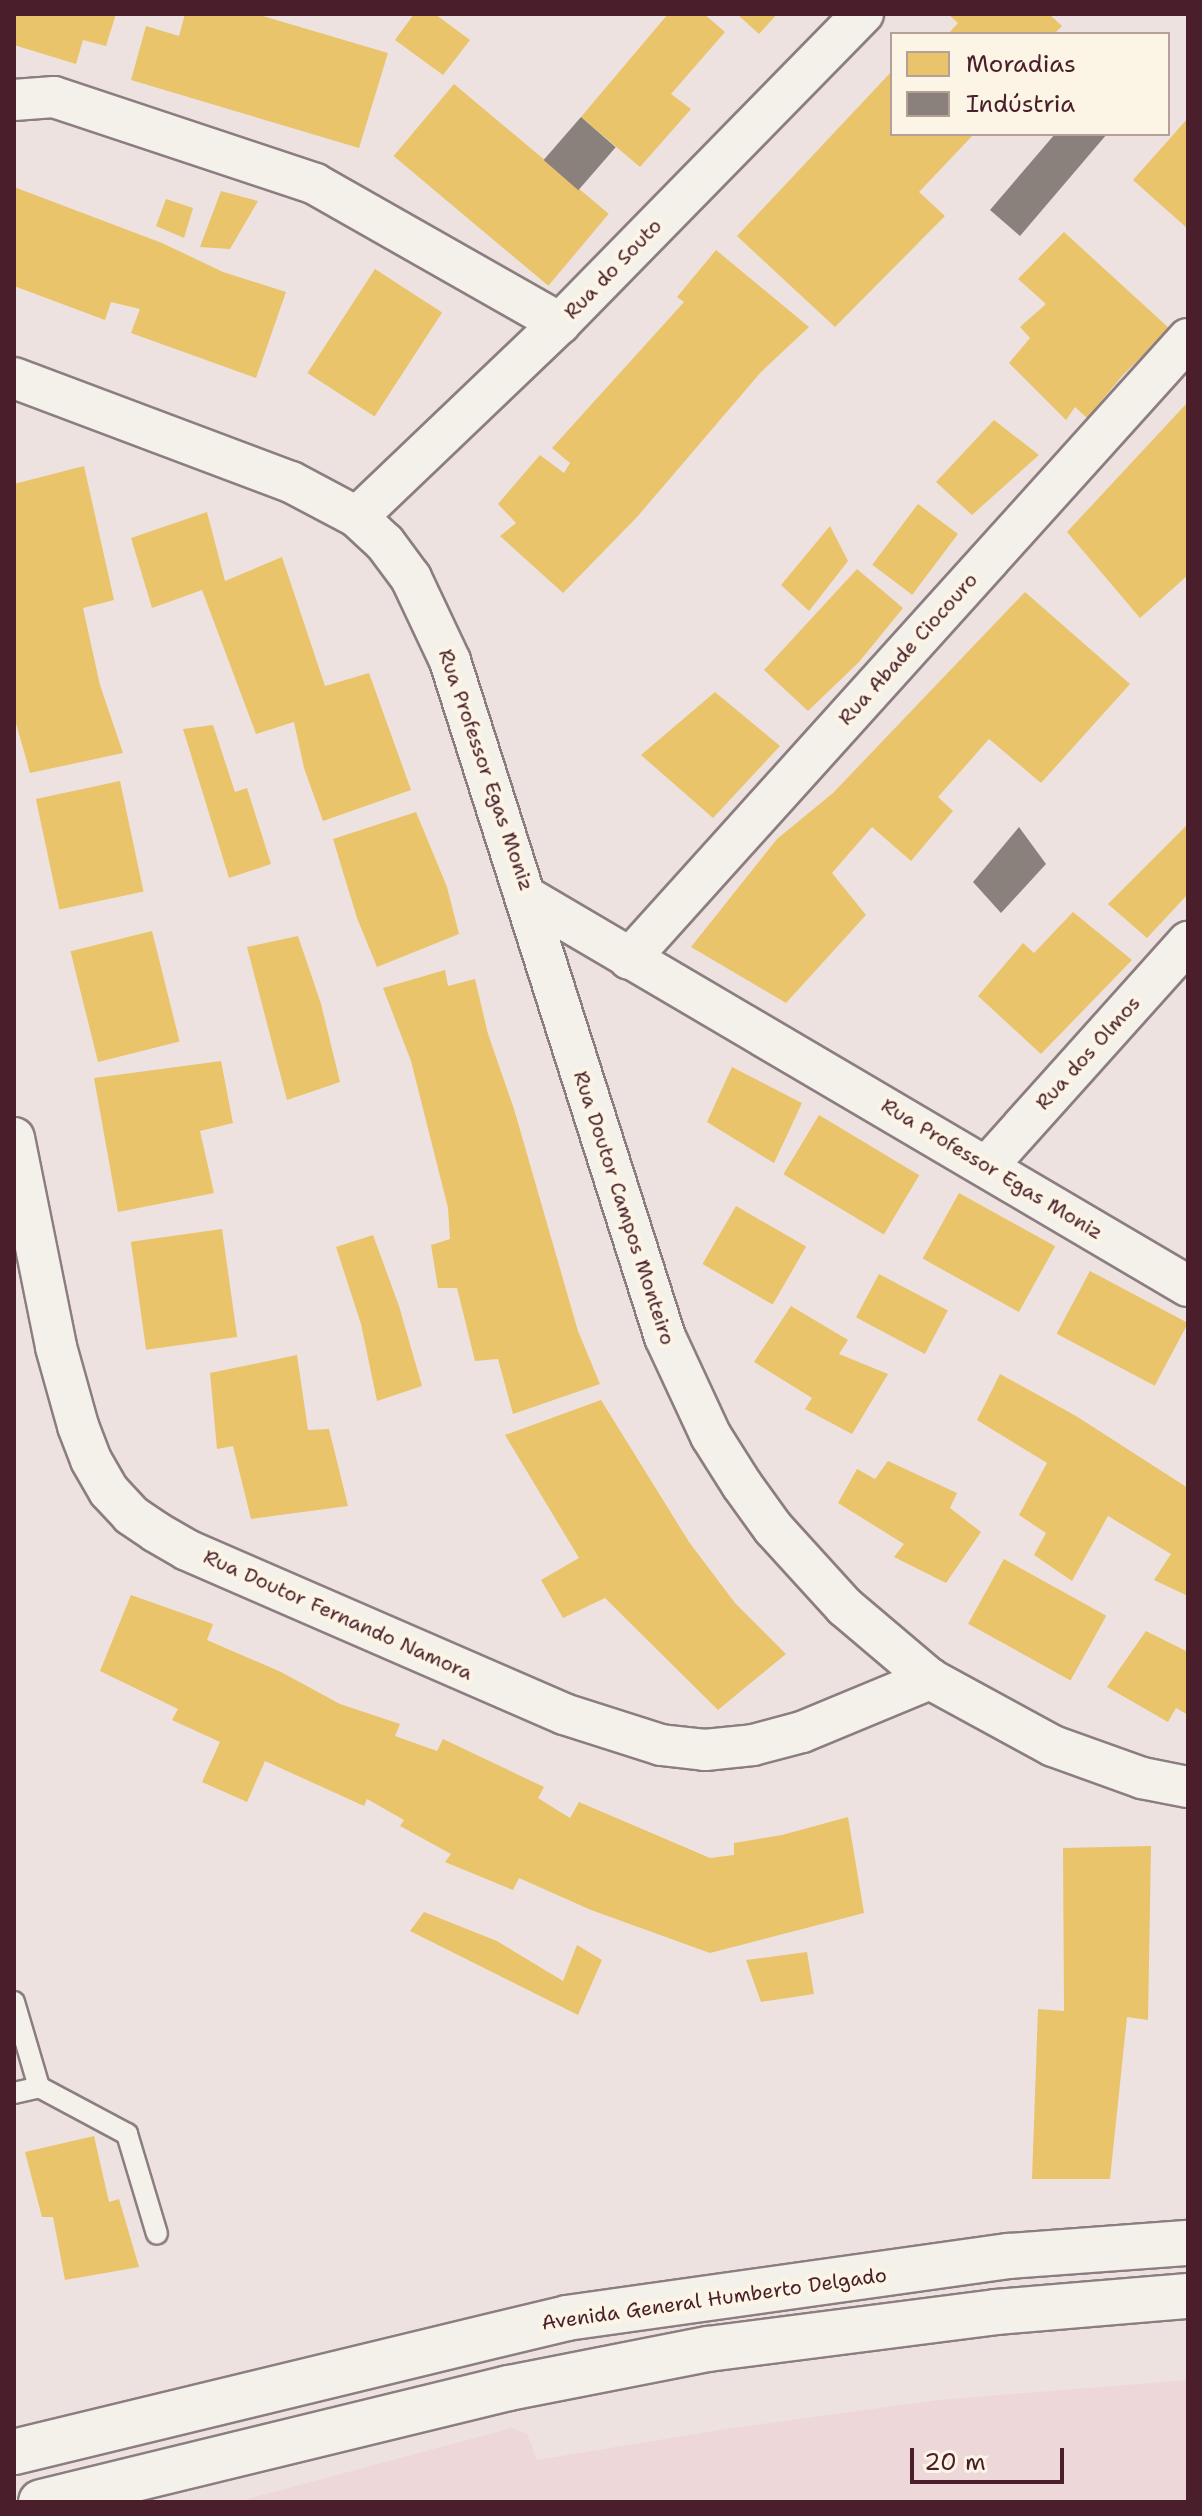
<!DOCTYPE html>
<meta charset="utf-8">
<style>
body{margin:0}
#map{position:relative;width:1202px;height:2516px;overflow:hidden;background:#ede2e0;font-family:"Shantell Sans",sans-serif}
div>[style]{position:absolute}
.built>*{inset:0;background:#edd7d8}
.homes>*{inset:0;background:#e9c46a;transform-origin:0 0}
.industry>*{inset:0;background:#8a817c;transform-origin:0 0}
.roads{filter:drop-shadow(2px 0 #8c7e80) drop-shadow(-2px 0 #8c7e80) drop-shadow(0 2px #8c7e80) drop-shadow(0 -2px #8c7e80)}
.service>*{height:20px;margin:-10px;padding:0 10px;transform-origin:10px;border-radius:10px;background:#f4f0ea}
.minor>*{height:40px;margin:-20px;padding:0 20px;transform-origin:20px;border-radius:20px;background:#f4f0ea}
.secondary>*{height:44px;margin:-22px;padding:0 22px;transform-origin:22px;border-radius:22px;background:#f4f0ea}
span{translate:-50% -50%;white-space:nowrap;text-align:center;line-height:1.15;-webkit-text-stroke:8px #fcf5e5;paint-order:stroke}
.street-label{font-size:20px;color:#4a1f2b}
.frame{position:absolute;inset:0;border:16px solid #4a1f2b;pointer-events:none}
.legend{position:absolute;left:890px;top:32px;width:280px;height:104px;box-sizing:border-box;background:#fcf5e5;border:2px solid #b59f9b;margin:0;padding:10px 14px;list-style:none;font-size:24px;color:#4a1f2b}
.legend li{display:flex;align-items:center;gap:16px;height:40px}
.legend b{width:40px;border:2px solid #b59f9b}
.scale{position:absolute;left:910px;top:2448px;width:154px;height:36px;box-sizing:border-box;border:4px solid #4a1f2b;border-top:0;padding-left:10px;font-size:24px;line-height:28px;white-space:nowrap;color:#4a1f2b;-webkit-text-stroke:6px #fcf5e5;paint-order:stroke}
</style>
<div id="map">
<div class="built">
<i style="clip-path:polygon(1188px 2380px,1188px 2502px,236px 2502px,512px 2428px,527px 2434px,537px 2460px,732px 2428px,938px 2400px)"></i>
</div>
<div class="homes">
<i style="clip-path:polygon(14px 14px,116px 14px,106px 46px,83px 40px,76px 64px,14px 45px)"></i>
<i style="clip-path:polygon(185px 14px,256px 14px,388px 53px,359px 148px,131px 80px,146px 26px,179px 36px)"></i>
<i style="clip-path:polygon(414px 14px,435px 14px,470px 40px,443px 75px,395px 40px)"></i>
<i style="clip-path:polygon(668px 14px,704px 14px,725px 32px,671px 94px,691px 109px,640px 167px,581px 117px)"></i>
<i style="clip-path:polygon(737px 14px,777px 14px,759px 34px)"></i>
<i style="clip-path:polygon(948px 14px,1049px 14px,1062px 26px,1054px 34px,948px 34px,958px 23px)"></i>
<i style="clip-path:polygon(892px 71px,892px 134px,974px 134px,919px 192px,945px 216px,835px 327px,737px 236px)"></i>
<i style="left:454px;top:84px;width:202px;height:94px;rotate:40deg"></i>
<i style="clip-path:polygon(1188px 118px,1188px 229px,1133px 180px)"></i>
<i style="clip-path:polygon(14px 187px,162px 243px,223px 272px,286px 292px,256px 378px,131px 333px,140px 309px,111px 302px,105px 320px,14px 286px)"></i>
<i style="clip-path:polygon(221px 191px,258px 201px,230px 249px,200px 247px)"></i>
<i style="clip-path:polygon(166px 199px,193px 208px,184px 238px,156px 226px)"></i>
<i style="clip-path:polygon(1064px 232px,1170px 329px,1123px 375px,1087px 418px,1075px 407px,1066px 420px,1009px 363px,1030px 338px,1020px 327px,1046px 304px,1018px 279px)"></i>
<i style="clip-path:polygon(716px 250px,809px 327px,761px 372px,637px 517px,563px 593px,500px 536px,516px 523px,498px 504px,540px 455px,564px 473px,570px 463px,552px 448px,684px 302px,677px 297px)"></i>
<i style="left:375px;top:269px;width:80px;height:124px;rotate:33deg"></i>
<i style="clip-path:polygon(1188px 402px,1188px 575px,1140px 618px,1067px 532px)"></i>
<i style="clip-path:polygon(994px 420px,1039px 455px,972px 515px,936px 482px)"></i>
<i style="clip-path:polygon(84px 466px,114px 600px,83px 608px,100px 685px,123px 753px,30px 773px,14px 716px,14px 484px)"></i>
<i style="left:918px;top:504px;width:50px;height:76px;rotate:37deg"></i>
<i style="clip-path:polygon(207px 512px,225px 581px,282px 557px,325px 686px,369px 673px,411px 790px,323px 821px,304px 768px,294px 722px,256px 734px,202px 590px,152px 608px,131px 538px)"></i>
<i style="clip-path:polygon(830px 526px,848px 561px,809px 611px,781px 585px)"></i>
<i style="clip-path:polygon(857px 569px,903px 608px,859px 662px,808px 711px,764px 670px)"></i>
<i style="clip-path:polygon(1025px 592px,1130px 684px,1041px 783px,989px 739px,938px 797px,953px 811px,911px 861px,872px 827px,832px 873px,866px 915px,786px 1003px,691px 947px,777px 839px,833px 793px)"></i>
<i style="clip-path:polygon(715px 692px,780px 746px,713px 818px,641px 755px)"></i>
<i style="clip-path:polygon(213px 725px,235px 792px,247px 788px,271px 864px,229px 878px,183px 729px)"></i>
<i style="left:120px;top:781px;width:113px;height:86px;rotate:78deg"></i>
<i style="clip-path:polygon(416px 812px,447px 887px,459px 934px,377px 967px,357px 918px,333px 839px)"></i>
<i style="clip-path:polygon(1188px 824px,1188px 894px,1147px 938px,1108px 904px)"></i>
<i style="clip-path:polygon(1073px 912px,1132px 960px,1041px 1054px,978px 996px,1023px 943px,1034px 953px)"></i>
<i style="left:152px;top:931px;width:114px;height:84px;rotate:76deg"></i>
<i style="clip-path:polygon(298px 936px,321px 1004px,340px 1082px,287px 1100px,247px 947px)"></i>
<i style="clip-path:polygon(445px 970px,448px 986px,475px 979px,488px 1034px,514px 1109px,578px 1331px,600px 1384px,513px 1414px,498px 1359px,475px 1361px,457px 1288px,438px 1288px,431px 1245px,450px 1239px,448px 1208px,411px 1061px,383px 988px)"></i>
<i style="clip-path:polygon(221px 1061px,233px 1123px,200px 1131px,214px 1193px,118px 1212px,94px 1078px)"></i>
<i style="clip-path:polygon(732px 1067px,802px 1103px,774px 1163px,707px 1122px)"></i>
<i style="left:819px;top:1115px;width:117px;height:69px;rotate:31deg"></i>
<i style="left:959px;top:1193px;width:110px;height:75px;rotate:29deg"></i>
<i style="left:736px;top:1206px;width:81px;height:67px;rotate:30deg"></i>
<i style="left:222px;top:1229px;width:109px;height:92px;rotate:82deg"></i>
<i style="clip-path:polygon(373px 1235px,399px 1306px,422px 1386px,377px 1401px,361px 1324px,336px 1247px)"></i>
<i style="left:1090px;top:1271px;width:111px;height:71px;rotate:28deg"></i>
<i style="left:879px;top:1274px;width:78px;height:49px;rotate:28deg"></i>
<i style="clip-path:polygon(791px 1306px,848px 1340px,839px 1354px,888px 1374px,852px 1434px,805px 1409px,812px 1398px,754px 1362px)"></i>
<i style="clip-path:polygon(297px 1355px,308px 1430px,329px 1429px,348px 1506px,251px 1519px,233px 1446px,217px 1449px,210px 1373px)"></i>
<i style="clip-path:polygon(1000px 1374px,1076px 1416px,1188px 1488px,1188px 1596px,1154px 1580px,1171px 1554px,1108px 1516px,1072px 1581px,1034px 1555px,1046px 1533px,1019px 1515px,1047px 1463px,977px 1420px)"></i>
<i style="clip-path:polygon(601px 1400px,689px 1542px,735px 1603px,786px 1654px,718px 1710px,605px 1598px,563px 1618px,541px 1580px,579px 1558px,505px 1435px)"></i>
<i style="clip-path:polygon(888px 1461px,957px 1493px,950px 1508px,981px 1532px,946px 1583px,894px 1557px,904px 1544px,838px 1503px,857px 1469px,875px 1479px)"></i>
<i style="left:1004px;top:1559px;width:117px;height:74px;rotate:29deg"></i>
<i style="clip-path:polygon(131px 1595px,213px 1624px,207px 1640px,281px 1672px,340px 1704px,400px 1724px,395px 1736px,437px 1751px,443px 1739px,544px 1787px,538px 1798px,570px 1818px,579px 1802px,710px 1858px,734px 1855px,734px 1843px,782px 1835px,848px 1817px,864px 1913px,710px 1953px,591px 1910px,519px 1878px,513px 1890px,445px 1862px,451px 1854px,400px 1826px,404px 1820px,367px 1799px,364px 1806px,265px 1761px,247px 1802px,202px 1782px,220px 1742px,172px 1720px,178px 1709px,100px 1671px)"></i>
<i style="clip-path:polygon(1146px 1631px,1188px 1652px,1188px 1715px,1176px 1708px,1168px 1722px,1107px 1687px)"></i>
<i style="clip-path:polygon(1151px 1846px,1148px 2020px,1127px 2017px,1110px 2179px,1032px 2179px,1038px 2009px,1064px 2011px,1063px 1848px)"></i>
<i style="clip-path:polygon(424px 1912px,497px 1941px,563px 1981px,577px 1945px,602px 1960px,578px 2015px,410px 1931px)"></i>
<i style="clip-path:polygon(807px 1952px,814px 1994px,761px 2002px,746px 1960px)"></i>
<i style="clip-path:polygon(94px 2136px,109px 2202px,119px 2199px,139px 2267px,65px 2280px,53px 2217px,42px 2217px,25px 2152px)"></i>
</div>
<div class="industry">
<i style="left:581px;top:117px;width:46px;height:57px;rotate:41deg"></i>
<i style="clip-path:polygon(1055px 134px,1107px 134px,1020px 236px,990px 210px)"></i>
<i style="clip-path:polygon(1019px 827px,1046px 864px,1001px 913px,973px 882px)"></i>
</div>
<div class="roads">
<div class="service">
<i style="left:14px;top:2002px;width:89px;rotate:73.6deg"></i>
<i style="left:14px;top:2093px;width:26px;rotate:-13deg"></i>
<i style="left:39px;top:2087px;width:100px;rotate:28.1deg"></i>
<i style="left:127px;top:2134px;width:104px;rotate:73.3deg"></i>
</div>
<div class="minor">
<i style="left:14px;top:100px;width:40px;rotate:-4.3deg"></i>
<i style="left:54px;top:97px;width:275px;rotate:18.4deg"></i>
<i style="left:315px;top:184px;width:282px;rotate:29.6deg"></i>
<i style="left:14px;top:378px;width:296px;rotate:20.6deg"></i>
<i style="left:291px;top:482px;width:75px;rotate:27.9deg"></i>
<i style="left:357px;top:517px;width:38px;rotate:43deg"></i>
<i style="left:385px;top:543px;width:44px;rotate:53.4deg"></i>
<i style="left:411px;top:578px;width:92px;rotate:64.8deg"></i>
<i style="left:450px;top:661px;width:709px;rotate:72.36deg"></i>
<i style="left:665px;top:1337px;width:109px;rotate:65.1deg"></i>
<i style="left:711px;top:1436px;width:58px;rotate:57.7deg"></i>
<i style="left:742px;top:1485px;width:53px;rotate:54.2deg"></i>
<i style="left:773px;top:1528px;width:107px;rotate:47.7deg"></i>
<i style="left:845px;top:1607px;width:111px;rotate:40.3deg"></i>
<i style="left:930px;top:1679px;width:140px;rotate:28.6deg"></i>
<i style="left:1053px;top:1746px;width:95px;rotate:19.8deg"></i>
<i style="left:1142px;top:1778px;width:47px;rotate:11.1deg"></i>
<i style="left:357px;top:517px;width:281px;rotate:-43.7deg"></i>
<i style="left:560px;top:323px;width:433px;rotate:-45.6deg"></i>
<i style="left:525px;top:896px;width:769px;rotate:30.47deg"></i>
<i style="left:629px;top:959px;width:835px;rotate:-47.96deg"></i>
<i style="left:14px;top:1138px;width:213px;rotate:78.6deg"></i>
<i style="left:56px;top:1347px;width:82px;rotate:74.4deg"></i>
<i style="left:78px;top:1426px;width:36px;rotate:69deg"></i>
<i style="left:91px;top:1460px;width:36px;rotate:60deg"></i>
<i style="left:109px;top:1491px;width:33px;rotate:47deg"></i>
<i style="left:131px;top:1515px;width:30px;rotate:34deg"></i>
<i style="left:156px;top:1532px;width:36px;rotate:30deg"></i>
<i style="left:187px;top:1550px;width:411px;rotate:23.5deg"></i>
<i style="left:564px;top:1714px;width:102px;rotate:17.7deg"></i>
<i style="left:661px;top:1745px;width:44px;rotate:6.5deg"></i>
<i style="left:705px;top:1750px;width:48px;rotate:-5.9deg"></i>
<i style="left:753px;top:1745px;width:51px;rotate:-14.9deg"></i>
<i style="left:802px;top:1732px;width:139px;rotate:-22.5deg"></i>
<i style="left:988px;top:1165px;width:300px;rotate:-48.1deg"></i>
</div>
<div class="secondary">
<i style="left:14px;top:2452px;width:569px;rotate:-13.62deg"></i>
<i style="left:567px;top:2318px;width:446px;rotate:-8deg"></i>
<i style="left:1009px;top:2256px;width:179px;rotate:-4.2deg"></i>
<i style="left:41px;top:2502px;width:482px;rotate:-13.7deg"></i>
<i style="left:509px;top:2388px;width:203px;rotate:-11.1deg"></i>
<i style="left:708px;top:2349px;width:290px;rotate:-7.3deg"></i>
<i style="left:996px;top:2312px;width:193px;rotate:-4.8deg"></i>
</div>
</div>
<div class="street-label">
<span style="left:613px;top:269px;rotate:-46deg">Rua do Souto</span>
<span style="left:908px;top:649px;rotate:-48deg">Rua Abade Ciocouro</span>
<span style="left:486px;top:770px;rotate:71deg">Rua Professor Egas Moniz</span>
<span style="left:1088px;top:1053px;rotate:-48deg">Rua dos Olmos</span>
<span style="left:992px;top:1169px;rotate:31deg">Rua Professor Egas Moniz</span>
<span style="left:624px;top:1208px;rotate:72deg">Rua Doutor Campos Monteiro</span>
<span style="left:338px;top:1615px;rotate:24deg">Rua Doutor Fernando Namora</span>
<span style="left:714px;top:2299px;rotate:-8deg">Avenida General Humberto Delgado</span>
</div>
<div class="frame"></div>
<ul class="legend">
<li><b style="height:22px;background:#e9c46a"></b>Moradias</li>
<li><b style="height:22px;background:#8a817c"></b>Indústria</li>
</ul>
<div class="scale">20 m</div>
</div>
